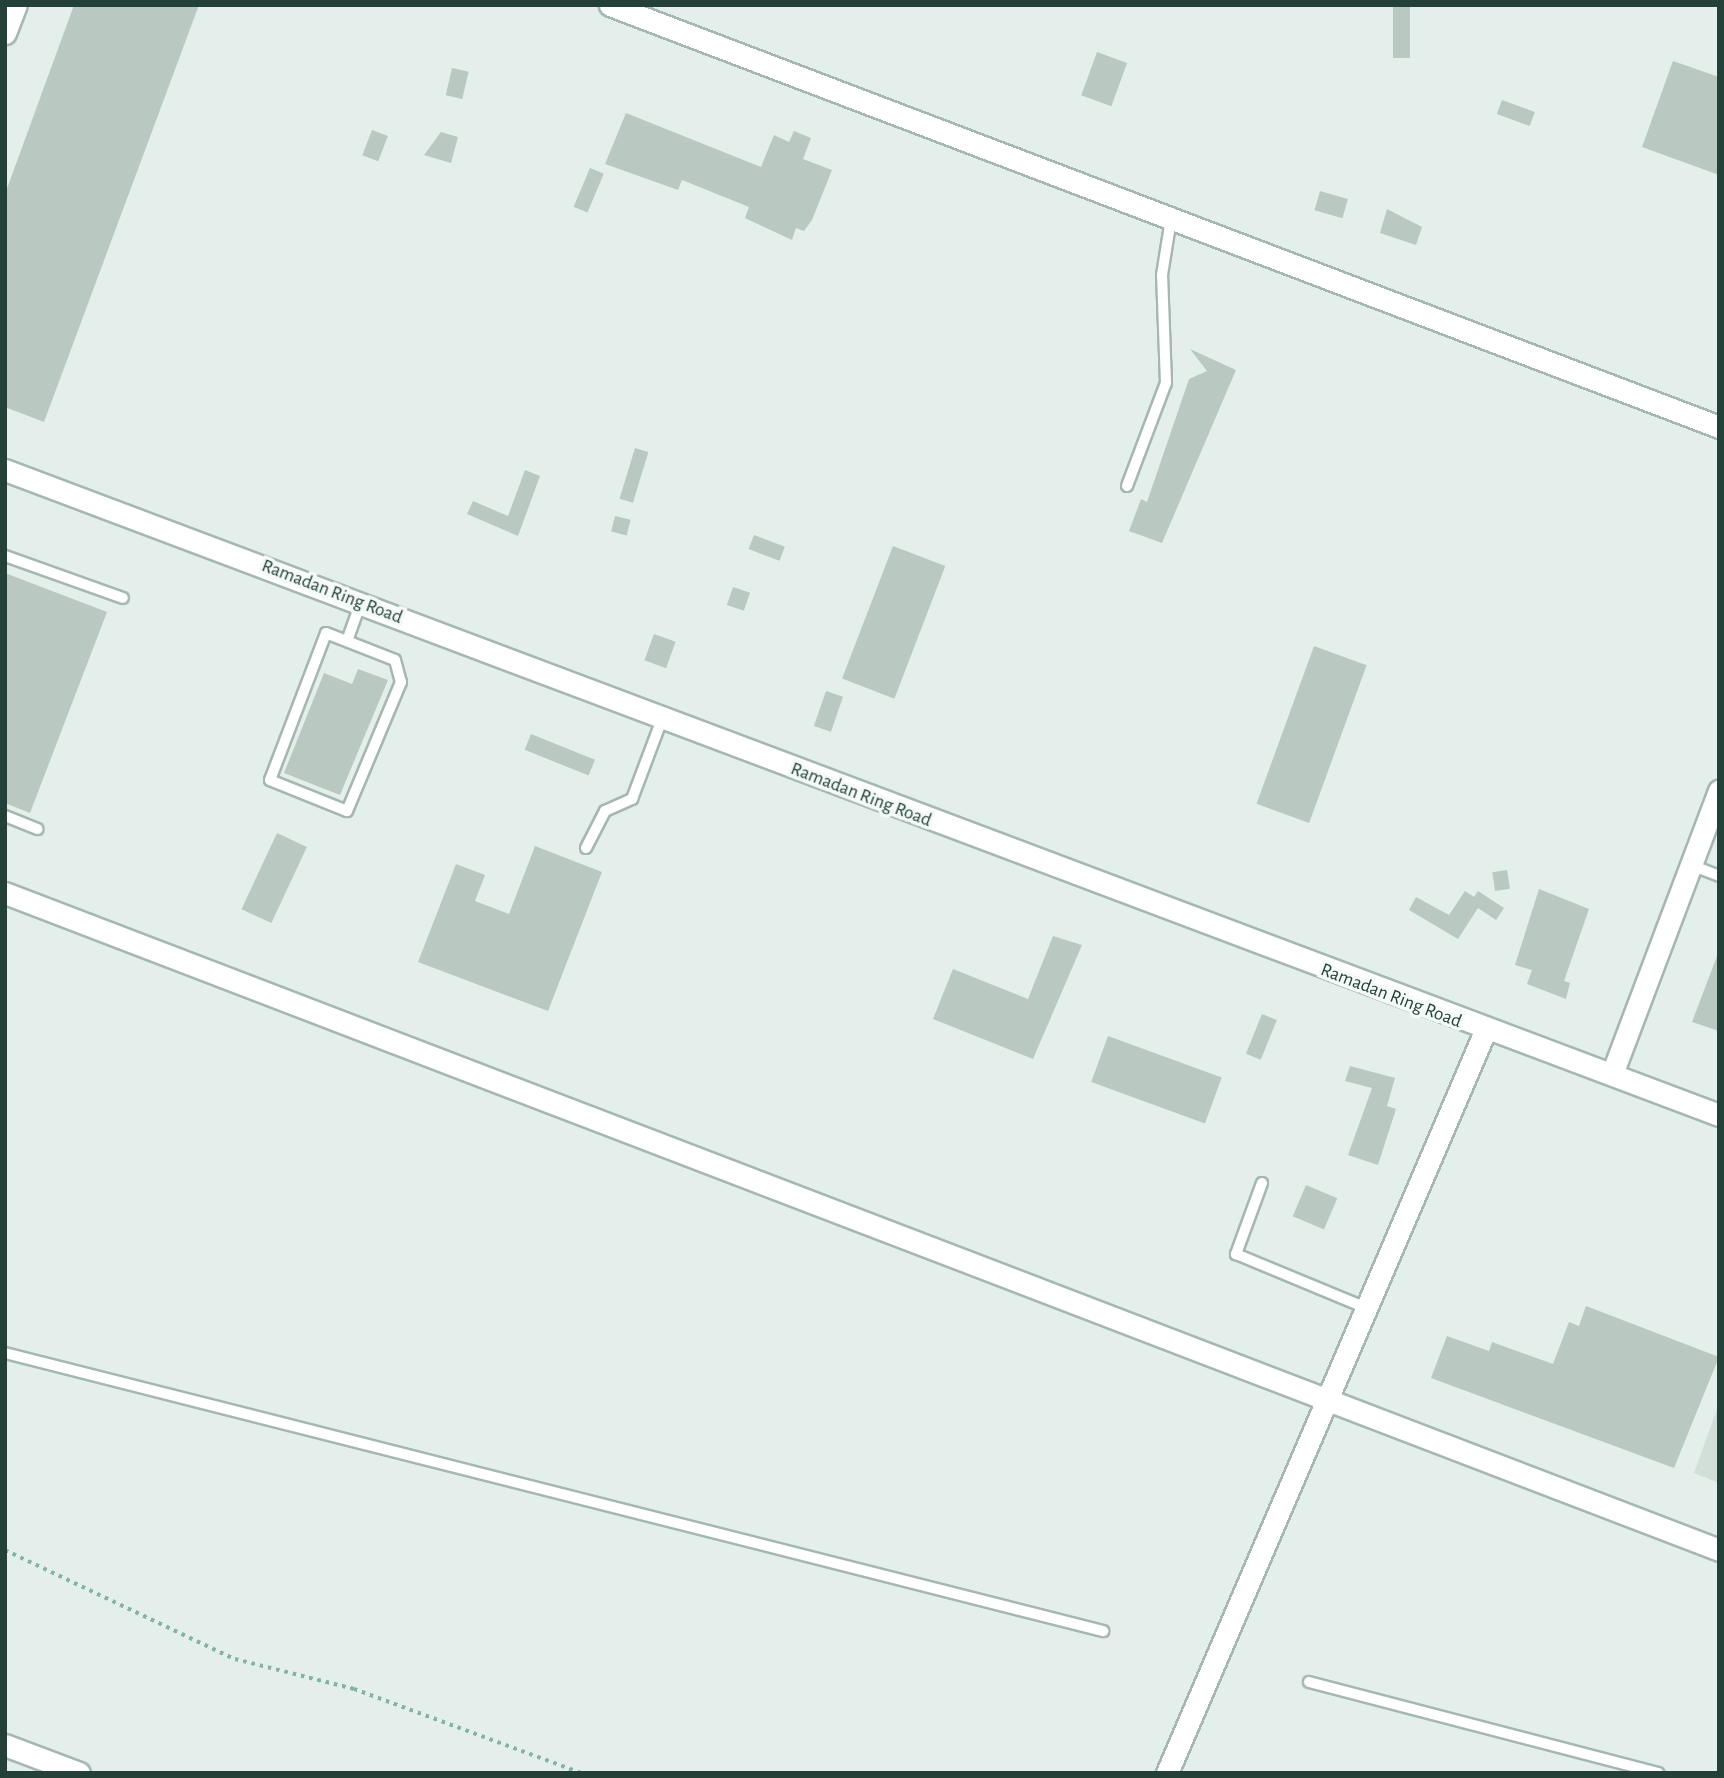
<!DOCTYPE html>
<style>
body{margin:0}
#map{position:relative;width:1724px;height:1778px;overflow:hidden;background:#e4eeea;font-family:"Alegreya Sans",sans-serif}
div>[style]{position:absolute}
.built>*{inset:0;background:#d2ded8}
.building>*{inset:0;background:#b9c9c2;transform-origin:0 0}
.path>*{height:3.5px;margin-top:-1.75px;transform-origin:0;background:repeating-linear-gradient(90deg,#84b3a3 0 3.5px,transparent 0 8.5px)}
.roads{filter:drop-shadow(2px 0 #a6b7b1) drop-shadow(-2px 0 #a6b7b1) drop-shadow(0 2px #a6b7b1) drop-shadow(0 -2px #a6b7b1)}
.lane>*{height:10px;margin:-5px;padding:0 5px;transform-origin:5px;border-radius:5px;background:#fff}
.street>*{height:21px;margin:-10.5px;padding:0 10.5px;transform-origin:10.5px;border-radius:10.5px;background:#fff}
.secondary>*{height:21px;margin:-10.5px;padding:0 10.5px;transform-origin:10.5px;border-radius:10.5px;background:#fff}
span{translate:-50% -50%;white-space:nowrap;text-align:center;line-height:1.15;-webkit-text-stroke:7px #f5faf8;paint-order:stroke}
.street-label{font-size:19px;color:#234138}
.frame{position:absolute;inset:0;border:7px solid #234138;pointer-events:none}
</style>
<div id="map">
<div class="built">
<i style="clip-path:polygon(1719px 1404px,1719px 1483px,1694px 1473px)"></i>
</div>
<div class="building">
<i style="clip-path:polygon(74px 5px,199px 5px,44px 422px,5px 407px,5px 194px)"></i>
<i style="left:1393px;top:5px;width:17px;height:53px"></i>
<i style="left:1097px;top:52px;width:32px;height:46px;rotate:20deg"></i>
<i style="clip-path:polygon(1673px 61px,1719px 77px,1719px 175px,1642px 147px)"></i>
<i style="left:452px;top:68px;width:17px;height:28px;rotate:13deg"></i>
<i style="left:1502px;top:100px;width:35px;height:15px;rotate:20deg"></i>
<i style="clip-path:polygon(626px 113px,761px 167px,774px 135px,789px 142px,794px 131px,811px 138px,803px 159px,832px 170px,812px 220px,804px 231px,796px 228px,792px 240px,745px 218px,749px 207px,682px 180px,678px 190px,605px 164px)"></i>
<i style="left:372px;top:130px;width:17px;height:27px;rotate:21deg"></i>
<i style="clip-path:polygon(441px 132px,458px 137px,451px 163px,424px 155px)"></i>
<i style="left:590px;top:168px;width:15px;height:42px;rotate:23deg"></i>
<i style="left:1320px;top:191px;width:29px;height:20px;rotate:16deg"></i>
<i style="clip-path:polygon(1387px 209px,1422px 227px,1416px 245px,1380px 233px)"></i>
<i style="clip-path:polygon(1190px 349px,1236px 370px,1162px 543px,1129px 531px,1141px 499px,1147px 502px,1189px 379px,1207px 371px)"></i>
<i style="left:635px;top:448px;width:14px;height:53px;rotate:17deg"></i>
<i style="clip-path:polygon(525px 470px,540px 476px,518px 536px,467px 514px,473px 501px,508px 516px)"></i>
<i style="left:615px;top:516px;width:16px;height:16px;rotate:14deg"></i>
<i style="left:754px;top:535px;width:33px;height:15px;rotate:21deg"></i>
<i style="left:893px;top:546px;width:56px;height:142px;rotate:21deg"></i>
<i style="clip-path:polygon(5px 573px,107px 612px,30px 813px,5px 803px)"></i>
<i style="left:733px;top:587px;width:18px;height:19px;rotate:19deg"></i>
<i style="left:654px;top:634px;width:23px;height:28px;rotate:20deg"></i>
<i style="left:1314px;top:646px;width:56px;height:168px;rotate:20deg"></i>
<i style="clip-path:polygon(358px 669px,388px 680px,340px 795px,284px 773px,324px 673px,352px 684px)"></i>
<i style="left:826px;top:691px;width:18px;height:37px;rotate:19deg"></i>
<i style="left:531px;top:734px;width:69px;height:17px;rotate:22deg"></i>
<i style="left:277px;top:833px;width:33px;height:84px;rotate:25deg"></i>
<i style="clip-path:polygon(535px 846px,602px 872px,548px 1011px,418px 962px,456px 864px,485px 875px,475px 901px,509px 914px)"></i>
<i style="left:1507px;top:870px;width:19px;height:15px;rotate:81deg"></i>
<i style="clip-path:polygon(1539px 889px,1589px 909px,1564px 981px,1570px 983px,1566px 999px,1527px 984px,1532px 970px,1515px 965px)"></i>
<i style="clip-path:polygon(1465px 891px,1474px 897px,1478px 891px,1504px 908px,1496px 920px,1478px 908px,1458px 939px,1409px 910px,1416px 897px,1449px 915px)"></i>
<i style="clip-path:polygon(1053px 936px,1082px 945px,1033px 1059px,933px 1019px,953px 969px,1028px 999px)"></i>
<i style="clip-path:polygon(1717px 956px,1719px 956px,1719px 1031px,1692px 1022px)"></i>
<i style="left:1262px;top:1014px;width:16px;height:43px;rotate:22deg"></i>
<i style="left:1108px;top:1036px;width:121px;height:49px;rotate:20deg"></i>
<i style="clip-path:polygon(1350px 1066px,1395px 1078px,1387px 1106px,1396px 1109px,1378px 1165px,1348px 1155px,1372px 1088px,1345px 1081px)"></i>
<i style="left:1306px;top:1185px;width:34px;height:34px;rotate:23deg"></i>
<i style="clip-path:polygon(1586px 1306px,1719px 1357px,1674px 1468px,1431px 1378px,1447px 1336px,1489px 1351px,1492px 1342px,1553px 1364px,1569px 1322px,1579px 1326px)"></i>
</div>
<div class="path">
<i style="left:5px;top:1550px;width:255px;rotate:25.4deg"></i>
<i style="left:235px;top:1659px;width:123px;rotate:14.1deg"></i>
<i style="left:354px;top:1689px;width:242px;rotate:20.3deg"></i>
</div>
<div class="roads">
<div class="lane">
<i style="left:1127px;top:486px;width:110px;rotate:-69.3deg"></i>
<i style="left:1166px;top:383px;width:108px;rotate:-92.1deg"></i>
<i style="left:1162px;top:275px;width:57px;rotate:-80.9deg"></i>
<i style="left:5px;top:556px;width:125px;rotate:19.6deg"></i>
<i style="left:326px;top:633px;width:74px;rotate:21.4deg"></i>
<i style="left:395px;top:660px;width:23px;rotate:75deg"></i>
<i style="left:401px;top:682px;width:140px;rotate:112.7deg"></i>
<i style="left:347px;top:811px;width:83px;rotate:-158.1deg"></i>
<i style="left:270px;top:780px;width:157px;rotate:-69.1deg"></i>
<i style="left:347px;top:641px;width:41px;rotate:-70.3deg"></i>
<i style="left:5px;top:816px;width:35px;rotate:22deg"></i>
<i style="left:586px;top:848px;width:42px;rotate:-62.8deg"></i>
<i style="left:605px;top:811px;width:30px;rotate:-24deg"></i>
<i style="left:632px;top:799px;width:85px;rotate:-69.4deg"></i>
<i style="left:1691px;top:865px;width:30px;rotate:21deg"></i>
<i style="left:1262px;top:1183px;width:76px;rotate:110.1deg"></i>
<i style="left:1236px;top:1254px;width:144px;rotate:22.5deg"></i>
<i style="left:5px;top:1353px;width:1133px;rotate:14.21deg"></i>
<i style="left:1309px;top:1682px;width:361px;rotate:14.6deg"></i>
</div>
<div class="street">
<i style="left:610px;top:5px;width:1187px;rotate:20.83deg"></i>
<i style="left:5px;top:33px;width:30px;rotate:-69deg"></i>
<i style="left:5px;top:893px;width:1836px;rotate:20.97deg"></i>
<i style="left:1167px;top:1773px;width:807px;rotate:-66.8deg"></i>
</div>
<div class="secondary">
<i style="left:5px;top:470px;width:1831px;rotate:20.62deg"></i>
<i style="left:1612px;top:1074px;width:303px;rotate:-69.3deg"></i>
<i style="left:5px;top:1745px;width:79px;rotate:20.7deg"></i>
</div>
</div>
<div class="street-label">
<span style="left:332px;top:592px;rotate:21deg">Ramadan Ring Road</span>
<span style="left:861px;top:795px;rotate:21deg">Ramadan Ring Road</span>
<span style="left:1391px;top:996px;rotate:21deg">Ramadan Ring Road</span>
</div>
<div class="frame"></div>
</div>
